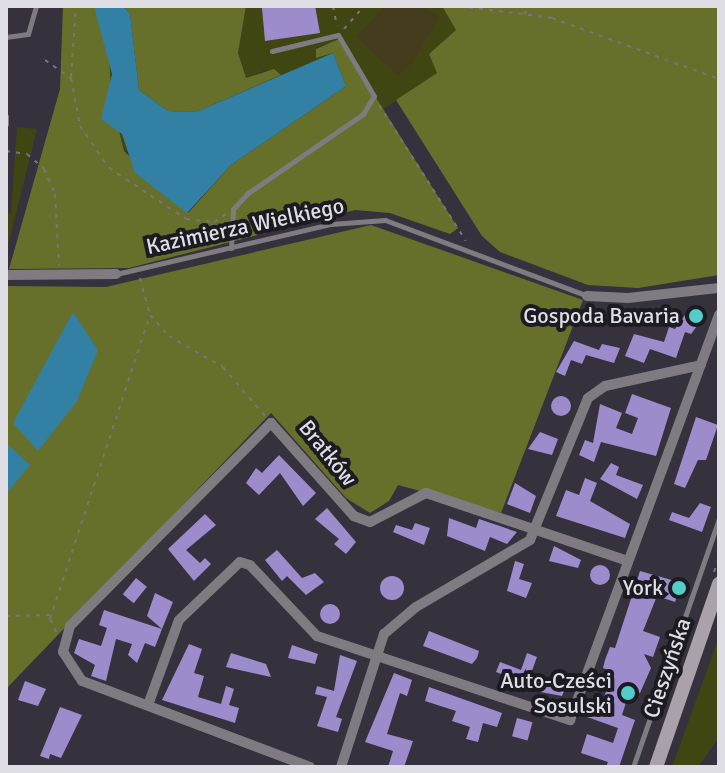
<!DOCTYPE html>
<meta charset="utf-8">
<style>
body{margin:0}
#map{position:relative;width:725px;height:773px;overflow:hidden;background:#35323e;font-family:Signika,sans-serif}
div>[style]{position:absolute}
.green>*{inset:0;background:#404611}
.forest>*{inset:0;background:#67702b}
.sand>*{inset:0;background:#443c1c}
.water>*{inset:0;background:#3280a4}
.building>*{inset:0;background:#9d8ccc;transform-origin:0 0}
.round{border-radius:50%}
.path>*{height:2px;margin-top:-1px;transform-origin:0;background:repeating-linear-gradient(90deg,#77747e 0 4px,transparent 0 10px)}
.service>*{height:5px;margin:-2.5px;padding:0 2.5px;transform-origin:2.5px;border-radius:2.5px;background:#7f7b80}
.minor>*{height:10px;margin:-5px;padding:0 5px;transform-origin:5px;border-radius:5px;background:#7f7b80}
.secondary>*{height:14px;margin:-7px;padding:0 7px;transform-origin:7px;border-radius:7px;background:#a9a2aa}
.dots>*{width:22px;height:22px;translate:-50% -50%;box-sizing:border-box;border:4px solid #1c1b21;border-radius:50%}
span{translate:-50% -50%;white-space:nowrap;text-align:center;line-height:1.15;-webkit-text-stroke:8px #1c1b21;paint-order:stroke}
.street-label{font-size:22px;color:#dfdee5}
.poi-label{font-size:22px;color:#dfdee5}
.right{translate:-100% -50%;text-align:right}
.frame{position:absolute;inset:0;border:8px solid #dfdee5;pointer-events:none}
</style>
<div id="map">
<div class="green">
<i style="clip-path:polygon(94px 6px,123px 6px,215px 104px,280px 75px,266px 70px,246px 79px,238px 53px,246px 6px,442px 6px,456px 30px,429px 54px,437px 73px,382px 110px,339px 40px,316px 48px,317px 58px,333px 53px,346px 86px,231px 165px,124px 151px,101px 119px)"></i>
<i style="clip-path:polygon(17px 127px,37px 129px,6px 254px,6px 215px,11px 212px)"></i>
<i style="clip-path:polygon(719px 637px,719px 737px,698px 767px,672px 767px)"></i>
</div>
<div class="forest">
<i style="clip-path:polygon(63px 6px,94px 6px,109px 49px,111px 99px,124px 151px,188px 213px,231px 165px,346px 86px,333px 53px,316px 58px,316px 49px,339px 39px,458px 228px,450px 234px,390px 213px,355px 210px,129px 268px,9px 269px,60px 89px)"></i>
<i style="clip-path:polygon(123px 6px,246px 6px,238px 53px,246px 78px,274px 69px,281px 75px,196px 112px,168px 111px,139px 90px,130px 14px)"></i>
<i style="clip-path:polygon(442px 6px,719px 6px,719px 275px,638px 288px,588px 285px,500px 252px,482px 236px,396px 100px,437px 73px,429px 54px,456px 30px)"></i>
<i style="clip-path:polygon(371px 225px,583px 300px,501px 513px,398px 485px,389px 501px,370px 513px,346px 498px,271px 413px,6px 689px,6px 286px,106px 287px)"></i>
</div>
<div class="sand">
<i style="clip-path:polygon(385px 6px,420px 6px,439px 17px,413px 62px,398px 75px,356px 37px)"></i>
</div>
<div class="water">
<i style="clip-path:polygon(94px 6px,123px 6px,130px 14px,139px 90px,168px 111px,196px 112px,333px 53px,346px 86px,231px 165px,187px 213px,135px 173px,122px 134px,101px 119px,112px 74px)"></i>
<i style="clip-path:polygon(73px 312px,98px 350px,77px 401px,38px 451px,13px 423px)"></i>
<i style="clip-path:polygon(6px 443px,30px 465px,6px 494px)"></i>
</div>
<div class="building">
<i style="clip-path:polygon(282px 6px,315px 6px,320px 33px,265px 41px,262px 8px)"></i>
<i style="clip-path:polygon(690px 308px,703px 318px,691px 334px,685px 332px,676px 358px,650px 349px,644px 363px,625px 356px,634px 334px,664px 342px,669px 327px,675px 329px)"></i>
<i style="clip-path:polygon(574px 341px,599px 350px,602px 344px,620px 348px,614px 363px,586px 355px,582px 364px,571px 360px,565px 376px,556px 372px)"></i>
<i style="clip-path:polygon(632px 394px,671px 408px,656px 456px,601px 442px,594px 462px,579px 455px,585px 440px,593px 443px,600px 404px,622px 413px,616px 428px,632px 434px,638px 418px,625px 413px)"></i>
<i class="round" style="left:551px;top:396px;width:20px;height:20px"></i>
<i style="clip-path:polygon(696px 417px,718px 425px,706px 460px,698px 460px,685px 488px,674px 484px)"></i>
<i style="clip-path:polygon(540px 432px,558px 439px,552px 455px,528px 449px)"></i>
<i style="clip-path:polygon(279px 455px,316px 493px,303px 506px,280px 473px,259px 495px,246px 483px,256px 468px,262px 473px)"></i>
<i style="clip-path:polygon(611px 463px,619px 467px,616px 475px,643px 485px,637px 499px,600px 479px)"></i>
<i style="clip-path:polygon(585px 478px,597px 483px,590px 501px,630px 524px,625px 538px,556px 516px,566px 490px,579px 495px)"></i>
<i style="clip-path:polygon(515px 483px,536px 496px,530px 513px,507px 504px)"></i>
<i style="clip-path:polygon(700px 503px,711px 507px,702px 532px,669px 520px,672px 512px,689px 518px)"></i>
<i style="clip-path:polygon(327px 508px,356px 542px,346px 554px,334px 544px,339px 539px,315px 519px)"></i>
<i style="clip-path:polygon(205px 514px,216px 525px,186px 550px,200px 563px,205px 558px,211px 564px,194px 581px,168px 549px)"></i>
<i style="clip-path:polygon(449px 518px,476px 528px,479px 519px,517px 532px,507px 544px,490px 537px,485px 551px,447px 536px)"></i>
<i style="clip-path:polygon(415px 523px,430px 528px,424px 545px,393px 532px,396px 525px,412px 530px)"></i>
<i style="clip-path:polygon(554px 546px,581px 560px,578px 568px,549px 561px)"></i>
<i style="clip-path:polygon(277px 550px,302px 578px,315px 573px,324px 582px,306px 595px,287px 576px,282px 581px,265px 560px)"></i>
<i style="clip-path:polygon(515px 561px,524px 564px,519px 579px,532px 583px,526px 598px,507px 591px)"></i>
<i class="round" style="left:590px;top:565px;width:20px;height:20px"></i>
<i style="clip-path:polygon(640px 571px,682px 583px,675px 602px,657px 596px,643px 631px,660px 637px,653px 657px,644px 654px,651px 668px,640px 693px,630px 690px,622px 715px,635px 720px,619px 767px,606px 767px,608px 762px,581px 753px,587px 734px,613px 743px,618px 728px,587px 717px,593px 697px,603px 700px,613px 672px,603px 668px,605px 660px,610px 647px,615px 648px)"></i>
<i class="round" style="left:380px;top:576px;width:24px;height:24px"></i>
<i style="left:136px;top:578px;width:14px;height:21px;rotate:39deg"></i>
<i style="clip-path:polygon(155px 593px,173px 602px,162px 629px,147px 616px)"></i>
<i class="round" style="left:320px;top:604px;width:20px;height:20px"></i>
<i style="clip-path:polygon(104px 610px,162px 629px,155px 647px,145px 643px,137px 663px,128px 655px,132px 644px,116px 639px,106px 681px,91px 676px,95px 665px,74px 653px,79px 639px,101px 646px,107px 628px,99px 625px)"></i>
<i style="clip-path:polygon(429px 631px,479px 651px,477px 658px,472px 664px,423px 646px)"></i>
<i style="clip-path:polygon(189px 644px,202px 649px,194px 673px,204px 676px,198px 697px,221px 704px,226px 686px,234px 689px,229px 705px,239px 708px,235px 723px,162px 700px)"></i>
<i style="clip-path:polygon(292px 645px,318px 654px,315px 664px,288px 658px)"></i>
<i style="clip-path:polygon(231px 653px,266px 664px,271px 677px,226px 667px)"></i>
<i style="clip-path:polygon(527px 653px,537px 657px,530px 676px,568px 682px,562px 696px,514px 687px,517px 680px,496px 672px,500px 662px,521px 670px)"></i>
<i style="clip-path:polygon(340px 655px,357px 661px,336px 717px,342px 719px,338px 732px,317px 726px,327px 697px,315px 694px,317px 686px,334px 691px)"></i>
<i style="clip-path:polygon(394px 673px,412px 680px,407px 696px,400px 693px,387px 734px,413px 741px,404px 767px,388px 767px,393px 751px,365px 742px)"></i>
<i style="clip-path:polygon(25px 681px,46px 689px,38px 706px,18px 700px)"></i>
<i style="clip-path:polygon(429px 687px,502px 713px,497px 727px,483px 723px,478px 742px,466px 739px,470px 727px,452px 721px,456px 711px,425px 701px)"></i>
<i style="clip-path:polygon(60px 707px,82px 715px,61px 758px,50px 754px,49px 759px,40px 756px)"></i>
<i style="left:517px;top:718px;width:16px;height:19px;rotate:15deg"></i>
</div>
<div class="path">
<i style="left:333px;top:6px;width:20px;rotate:79deg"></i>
<i style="left:459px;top:6px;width:94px;rotate:7.4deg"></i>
<i style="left:552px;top:18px;width:178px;rotate:20.1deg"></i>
<i style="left:524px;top:14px;width:11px;rotate:-49deg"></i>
<i style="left:344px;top:29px;width:30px;rotate:-49deg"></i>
<i style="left:45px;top:60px;width:32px;rotate:35deg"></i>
<i style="left:71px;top:78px;width:49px;rotate:79.4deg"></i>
<i style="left:80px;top:126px;width:51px;rotate:55.4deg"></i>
<i style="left:109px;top:168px;width:92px;rotate:33.5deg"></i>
<i style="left:186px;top:219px;width:28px;rotate:6deg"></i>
<i style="left:214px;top:222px;width:14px;rotate:-34deg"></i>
<i style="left:71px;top:77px;width:71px;rotate:-86deg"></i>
<i style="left:379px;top:105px;width:161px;rotate:57.4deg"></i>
<i style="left:6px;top:151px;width:21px;rotate:8deg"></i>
<i style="left:27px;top:154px;width:23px;rotate:41deg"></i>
<i style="left:44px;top:169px;width:27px;rotate:66deg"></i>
<i style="left:55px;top:194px;width:71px;rotate:86.8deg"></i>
<i style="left:201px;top:245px;width:25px;rotate:-61deg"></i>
<i style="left:140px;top:278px;width:38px;rotate:75deg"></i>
<i style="left:150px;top:315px;width:28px;rotate:48deg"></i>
<i style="left:169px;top:336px;width:62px;rotate:29.9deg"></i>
<i style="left:223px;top:367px;width:65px;rotate:49.4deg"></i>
<i style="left:714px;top:572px;width:15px;rotate:-70deg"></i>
<i style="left:6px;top:616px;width:44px;rotate:-1.3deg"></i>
<i style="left:56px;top:632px;width:14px;rotate:-115deg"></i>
<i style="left:50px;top:619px;width:320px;rotate:-71.8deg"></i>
</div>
<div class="service">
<i style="left:6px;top:37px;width:22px;rotate:-8deg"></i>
<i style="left:28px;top:34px;width:29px;rotate:-74deg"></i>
<i style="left:6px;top:116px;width:8px;rotate:90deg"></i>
<i style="left:231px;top:248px;width:39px;rotate:-87deg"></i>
<i style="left:233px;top:209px;width:22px;rotate:-47deg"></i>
<i style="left:248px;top:193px;width:140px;rotate:-34.5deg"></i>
<i style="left:363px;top:114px;width:21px;rotate:-59deg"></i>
<i style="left:374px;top:96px;width:71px;rotate:-120.5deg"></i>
<i style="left:338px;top:35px;width:68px;rotate:166.4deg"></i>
<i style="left:116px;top:274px;width:221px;rotate:-13.1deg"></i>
<i style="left:331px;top:224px;width:54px;rotate:-4.2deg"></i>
<i style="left:385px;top:220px;width:215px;rotate:20.5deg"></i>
<i style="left:633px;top:767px;width:262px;rotate:-70.9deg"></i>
</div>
<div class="minor">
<i style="left:6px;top:275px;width:110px;rotate:-0.5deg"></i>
<i style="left:587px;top:296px;width:41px;rotate:2.8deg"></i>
<i style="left:628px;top:298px;width:92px;rotate:-6.3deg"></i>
<i style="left:148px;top:705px;width:90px;rotate:-70deg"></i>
<i style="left:179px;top:620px;width:84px;rotate:-43.6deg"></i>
<i style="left:240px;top:562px;width:10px;rotate:17deg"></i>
<i style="left:250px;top:565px;width:98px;rotate:46.7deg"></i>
<i style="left:317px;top:636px;width:267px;rotate:18.4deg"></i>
<i style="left:570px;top:720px;width:432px;rotate:-69.8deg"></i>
<i style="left:310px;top:767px;width:244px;rotate:-159.3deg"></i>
<i style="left:82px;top:681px;width:35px;rotate:-123deg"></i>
<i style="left:63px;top:652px;width:27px;rotate:-75deg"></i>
<i style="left:70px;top:626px;width:286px;rotate:-45.3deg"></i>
<i style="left:271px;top:423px;width:125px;rotate:48.3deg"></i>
<i style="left:354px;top:516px;width:17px;rotate:21deg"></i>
<i style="left:370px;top:522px;width:63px;rotate:-27.4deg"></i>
<i style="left:426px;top:493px;width:213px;rotate:18.6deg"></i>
<i style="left:341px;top:767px;width:140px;rotate:-72.1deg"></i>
<i style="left:384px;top:634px;width:42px;rotate:-40.2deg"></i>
<i style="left:416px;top:607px;width:132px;rotate:-30.4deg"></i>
<i style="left:530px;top:540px;width:153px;rotate:-67.8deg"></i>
<i style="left:588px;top:398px;width:21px;rotate:-35deg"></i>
<i style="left:605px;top:386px;width:98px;rotate:-12.3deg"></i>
</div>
<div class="secondary">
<i style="left:656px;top:767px;width:194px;rotate:-71deg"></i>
</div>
<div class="dots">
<i style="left:696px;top:316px;background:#53cdca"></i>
<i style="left:679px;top:588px;background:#53cdca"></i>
<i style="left:628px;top:693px;background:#53cdca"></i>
</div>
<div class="street-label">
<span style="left:245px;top:226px;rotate:-12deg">Kazimierza Wielkiego</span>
<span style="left:328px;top:453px;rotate:51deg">Bratków</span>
<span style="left:667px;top:668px;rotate:-71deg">Cieszyńska</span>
</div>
<div class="poi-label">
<span class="right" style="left:680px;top:316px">Gospoda Bavaria</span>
<span class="right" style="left:663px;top:588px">York</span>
<span class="right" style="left:612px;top:693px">Auto-Cześci<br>Sosulski</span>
</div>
<div class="frame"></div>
</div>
